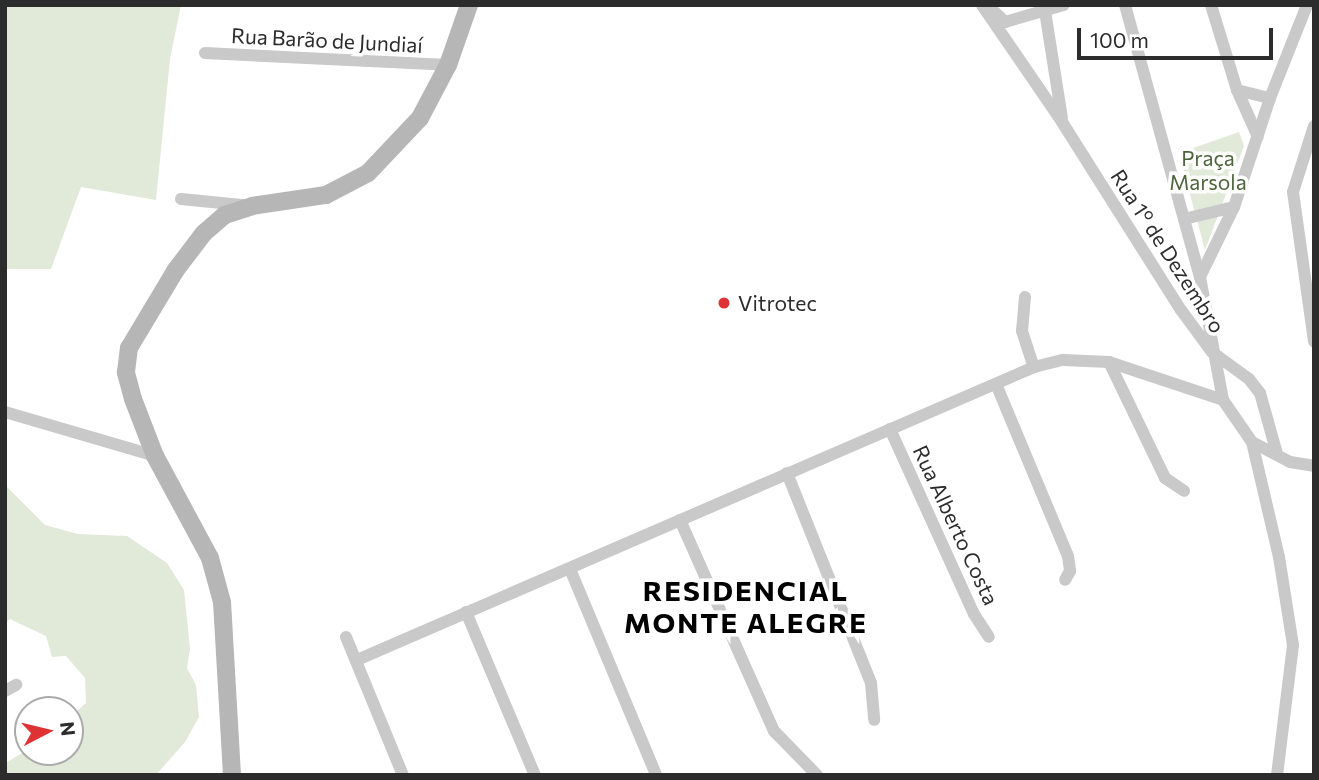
<!DOCTYPE html>
<meta charset="utf-8">
<style>
body{margin:0}
#map{position:relative;width:1319px;height:780px;overflow:hidden;background:#fff;font-family:Commissioner,sans-serif}
div>[style]{position:absolute}
.green>*{inset:0;background:#e1e9d9}
.street>*{height:12px;margin:-6px;padding:0 6px;transform-origin:6px;border-radius:6px;background:#c9c9c9}
.secondary>*{height:18px;margin:-9px;padding:0 9px;transform-origin:9px;border-radius:9px;background:#b6b6b6}
.dots>*{width:19px;height:19px;translate:-50% -50%;box-sizing:border-box;border:4px solid #fff;border-radius:50%}
span{translate:-50% -50%;white-space:nowrap;text-align:center;line-height:1.15;-webkit-text-stroke:7px #fff;paint-order:stroke}
.street-label{font-size:21px;color:#2c2c2c}
.park-label{font-size:21px;color:#4c653b}
.poi-label{font-size:21px;color:#2c2c2c}
.left{translate:0 -50%;text-align:left}
.district-label{font-size:28px;color:#000;font-weight:700;letter-spacing:2px}
.frame{position:absolute;inset:0;border:7px solid #2c2c2c;pointer-events:none}
.north{position:absolute;left:14px;top:696px;width:70px;height:70px;box-sizing:border-box;background:#fff;border:2px solid #ababab;border-radius:50%;rotate:83deg;font-size:19px;font-weight:700;line-height:28px;text-align:center;color:#2c2c2c}
.north::after{content:'';display:block;margin:auto;width:24px;height:32px;background:#de3234;clip-path:polygon(50% 0,100% 100%,50% 72%,0 100%)}
.scale{position:absolute;left:1077px;top:28px;width:196px;height:32px;box-sizing:border-box;border:4px solid #2c2c2c;border-top:0;padding-left:9px;font-size:21px;line-height:24px;white-space:nowrap;color:#2c2c2c;-webkit-text-stroke:5px #fff;paint-order:stroke}
</style>
<div id="map">
<div class="green">
<i style="clip-path:polygon(5px 5px,181px 5px,170px 59px,156px 200px,81px 187px,51px 269px,5px 269px)"></i>
<i style="clip-path:polygon(1239px 132px,1244px 146px,1205px 250px,1179px 153px)"></i>
<i style="clip-path:polygon(5px 485px,45px 525px,78px 534px,127px 536px,167px 563px,184px 590px,190px 649px,187px 668px,196px 685px,199px 717px,185px 742px,156px 775px,5px 775px,5px 763px,28px 750px,70px 752px,70px 717px,86px 703px,85px 678px,66px 656px,52px 657px,46px 636px,10px 619px,5px 623px)"></i>
</div>
<div class="street">
<i style="left:982px;top:5px;width:142px;rotate:55.6deg"></i>
<i style="left:1062px;top:122px;width:222px;rotate:57.7deg"></i>
<i style="left:1181px;top:310px;width:52px;rotate:53.6deg"></i>
<i style="left:1212px;top:352px;width:46px;rotate:36.1deg"></i>
<i style="left:1249px;top:379px;width:18px;rotate:52deg"></i>
<i style="left:1260px;top:393px;width:63px;rotate:74.4deg"></i>
<i style="left:987px;top:5px;width:25px;rotate:43deg"></i>
<i style="left:1005px;top:22px;width:61px;rotate:-16.1deg"></i>
<i style="left:1125px;top:5px;width:282px;rotate:74.6deg"></i>
<i style="left:1200px;top:277px;width:125px;rotate:79.4deg"></i>
<i style="left:1223px;top:400px;width:51px;rotate:55.4deg"></i>
<i style="left:1252px;top:442px;width:43px;rotate:27.8deg"></i>
<i style="left:1290px;top:462px;width:24px;rotate:9deg"></i>
<i style="left:1211px;top:5px;width:89px;rotate:73deg"></i>
<i style="left:1237px;top:90px;width:51px;rotate:65.9deg"></i>
<i style="left:1045px;top:11px;width:108px;rotate:81deg"></i>
<i style="left:205px;top:53px;width:243px;rotate:2.8deg"></i>
<i style="left:1237px;top:90px;width:34px;rotate:14deg"></i>
<i style="left:1314px;top:126px;width:69px;rotate:107.7deg"></i>
<i style="left:1293px;top:192px;width:151px;rotate:82deg"></i>
<i style="left:181px;top:199px;width:71px;rotate:5.6deg"></i>
<i style="left:1184px;top:219px;width:51px;rotate:-13.5deg"></i>
<i style="left:1200px;top:277px;width:78px;rotate:-64.1deg"></i>
<i style="left:1234px;top:207px;width:115px;rotate:-71.7deg"></i>
<i style="left:1270px;top:98px;width:100px;rotate:-68.3deg"></i>
<i style="left:1025px;top:297px;width:34px;rotate:95deg"></i>
<i style="left:1022px;top:331px;width:38px;rotate:72deg"></i>
<i style="left:1109px;top:362px;width:129px;rotate:64.2deg"></i>
<i style="left:1165px;top:478px;width:23px;rotate:34deg"></i>
<i style="left:996px;top:384px;width:186px;rotate:67.3deg"></i>
<i style="left:1068px;top:556px;width:15px;rotate:82deg"></i>
<i style="left:1070px;top:571px;width:10px;rotate:119deg"></i>
<i style="left:5px;top:412px;width:156px;rotate:16.3deg"></i>
<i style="left:890px;top:429px;width:203px;rotate:65.6deg"></i>
<i style="left:974px;top:614px;width:27px;rotate:57deg"></i>
<i style="left:1252px;top:442px;width:118px;rotate:76.8deg"></i>
<i style="left:1279px;top:557px;width:89px;rotate:81deg"></i>
<i style="left:1293px;top:645px;width:131px;rotate:97deg"></i>
<i style="left:787px;top:473px;width:226px;rotate:68.2deg"></i>
<i style="left:871px;top:683px;width:37px;rotate:85deg"></i>
<i style="left:680px;top:520px;width:231px;rotate:66deg"></i>
<i style="left:774px;top:731px;width:62px;rotate:45.7deg"></i>
<i style="left:570px;top:569px;width:223px;rotate:67.3deg"></i>
<i style="left:466px;top:612px;width:177px;rotate:67.1deg"></i>
<i style="left:346px;top:637px;width:149px;rotate:67.6deg"></i>
<i style="left:357px;top:660px;width:738px;rotate:-23.4deg"></i>
<i style="left:1034px;top:367px;width:30px;rotate:-14deg"></i>
<i style="left:1063px;top:360px;width:46px;rotate:2.5deg"></i>
<i style="left:1109px;top:362px;width:120px;rotate:18.4deg"></i>
<i style="left:5px;top:691px;width:13px;rotate:-29deg"></i>
</div>
<div class="secondary">
<i style="left:232px;top:775px;width:173px;rotate:-93.3deg"></i>
<i style="left:222px;top:602px;width:46px;rotate:-105.3deg"></i>
<i style="left:210px;top:558px;width:116px;rotate:-118.3deg"></i>
<i style="left:155px;top:456px;width:61px;rotate:-111.1deg"></i>
<i style="left:133px;top:399px;width:28px;rotate:-105deg"></i>
<i style="left:126px;top:372px;width:24px;rotate:-83deg"></i>
<i style="left:129px;top:348px;width:90px;rotate:-59.1deg"></i>
<i style="left:175px;top:271px;width:48px;rotate:-52.7deg"></i>
<i style="left:204px;top:233px;width:28px;rotate:-41deg"></i>
<i style="left:225px;top:215px;width:28px;rotate:-18deg"></i>
<i style="left:252px;top:206px;width:75px;rotate:-8.5deg"></i>
<i style="left:326px;top:195px;width:47px;rotate:-27.6deg"></i>
<i style="left:368px;top:173px;width:76px;rotate:-46.6deg"></i>
<i style="left:420px;top:118px;width:60px;rotate:-62.2deg"></i>
<i style="left:448px;top:65px;width:64px;rotate:-70.7deg"></i>
</div>
<div class="dots">
<i style="left:724px;top:303px;background:#de3234"></i>
</div>
<div class="street-label">
<span style="left:327px;top:40px;rotate:3deg">Rua Barão de Jundiaí</span>
<span style="left:1168px;top:251px;rotate:57deg">Rua 1º de Dezembro</span>
<span style="left:956px;top:525px;rotate:65deg">Rua Alberto Costa</span>
</div>
<div class="park-label">
<span style="left:1208px;top:170px">Praça<br>Marsola</span>
</div>
<div class="poi-label">
<span class="left" style="left:738px;top:303px">Vitrotec</span>
</div>
<div class="district-label">
<span style="left:746px;top:606px">RESIDENCIAL<br>MONTE ALEGRE</span>
</div>
<div class="frame"></div>
<div class="north">N</div>
<div class="scale">100 m</div>
</div>
